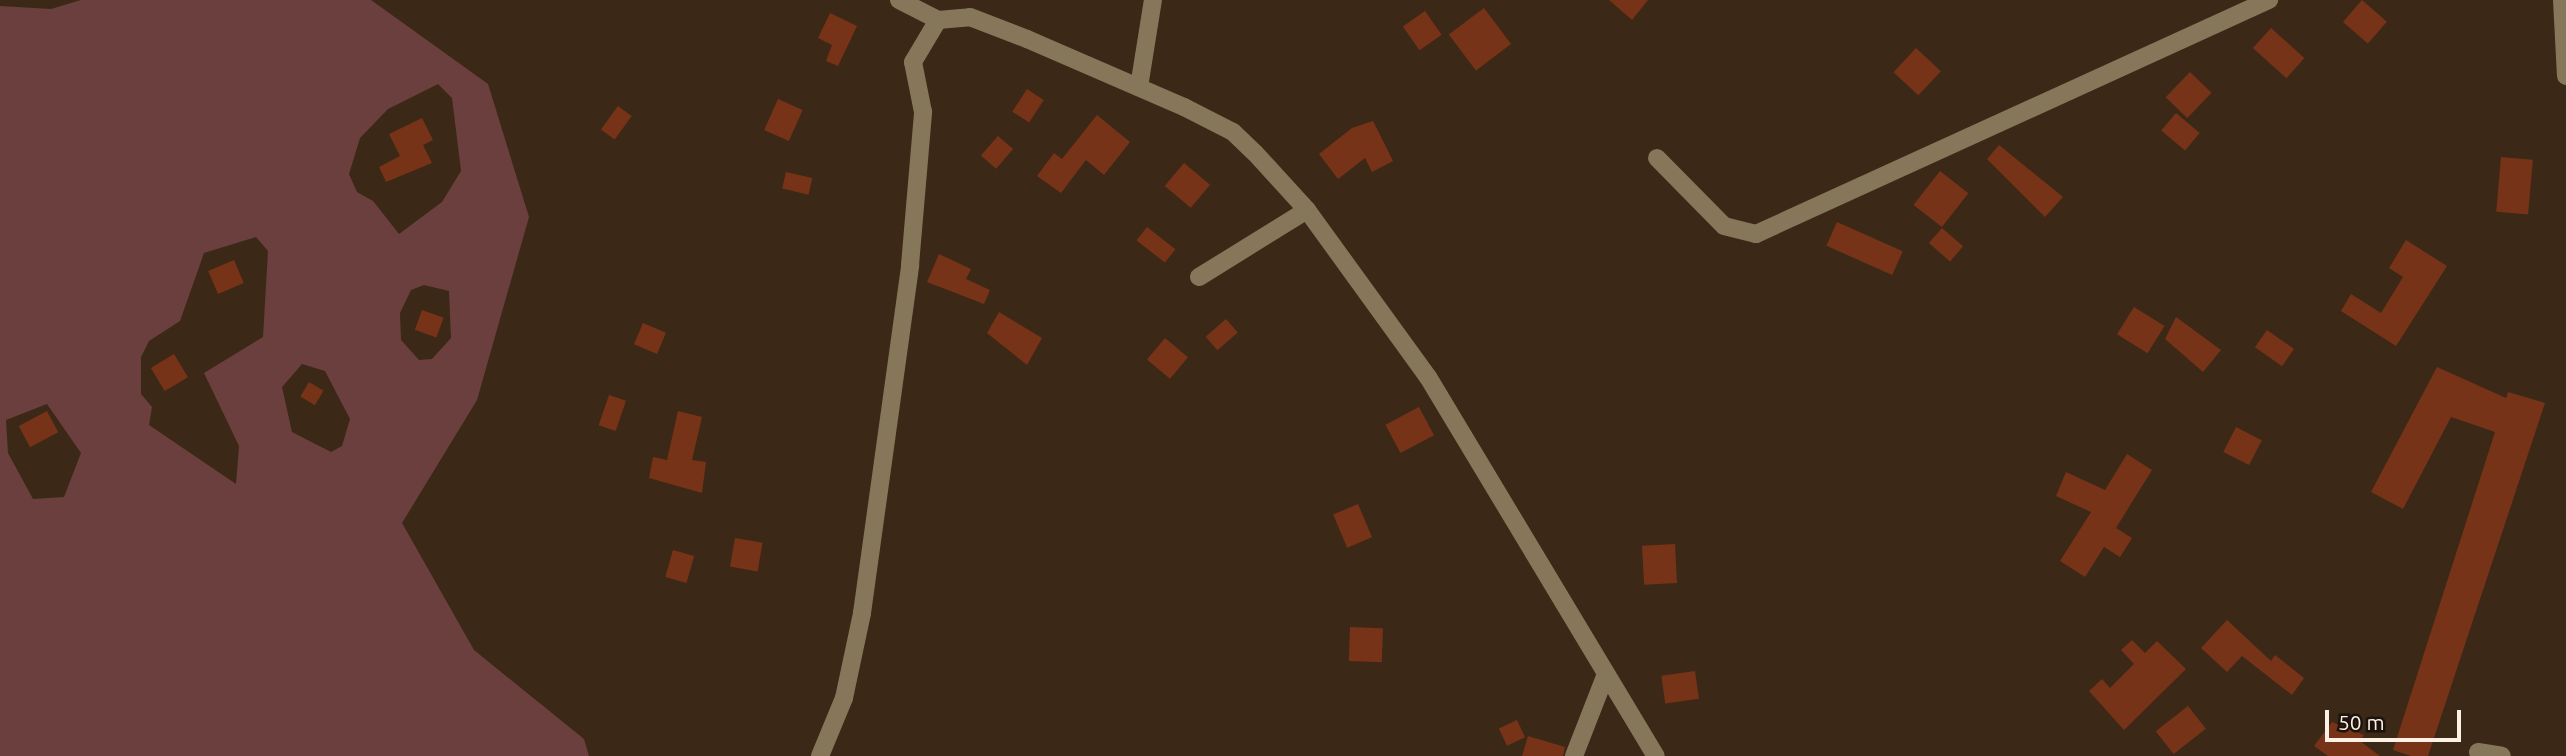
<!DOCTYPE html>
<style>
body{margin:0}
#map{position:relative;width:2566px;height:756px;overflow:hidden;background:#3c2817;font-family:Ubuntu,sans-serif}
div>[style]{position:absolute}
.green>*{inset:0;background:#6b3f3e}
.building>*{inset:0;background:#763317;transform-origin:0 0}
.minor>*{height:18px;margin:-9px;padding:0 9px;transform-origin:9px;border-radius:9px;background:#87775a}
span{translate:-50% -50%;white-space:nowrap;text-align:center;line-height:1.15;-webkit-text-stroke:7px #1c130c;paint-order:stroke}
.scale{position:absolute;left:2325px;top:710px;width:136px;height:32px;box-sizing:border-box;border:4px solid #fdf0e5;border-top:0;padding-left:9px;font-size:21px;line-height:24px;white-space:nowrap;color:#fdf0e5;-webkit-text-stroke:5px #1c130c;paint-order:stroke}
</style>
<div id="map">
<div class="green">
<i style="clip-path:polygon(evenodd,81px 0,371px 0,488px 84px,529px 217px,477px 400px,402px 523px,474px 650px,584px 739px,589px 756px,0 756px,0 6px,51px 9px,81px 0,438px 84px,452px 98px,461px 171px,442px 202px,399px 234px,373px 201px,357px 192px,349px 174px,360px 138px,388px 109px,438px 84px,81px 0,256px 237px,268px 251px,263px 337px,204px 373px,239px 446px,236px 484px,149px 425px,152px 407px,141px 394px,141px 357px,149px 341px,180px 321px,204px 253px,256px 237px,81px 0,424px 285px,449px 291px,451px 338px,432px 359px,419px 360px,401px 340px,400px 313px,411px 290px,424px 285px,81px 0,302px 364px,325px 371px,350px 419px,342px 446px,331px 452px,292px 432px,282px 387px,302px 364px,81px 0,47px 404px,81px 453px,64px 497px,33px 499px,8px 453px,6px 420px,47px 404px)"></i>
</div>
<div class="building">
<i style="clip-path:polygon(1609px 0,1648px 0,1632px 20px)"></i>
<i style="left:2362px;top:0;width:33px;height:29px;rotate:41deg"></i>
<i style="left:1484px;top:8px;width:45px;height:44px;rotate:53deg"></i>
<i style="left:1425px;top:11px;width:29px;height:27px;rotate:55deg"></i>
<i style="clip-path:polygon(830px 13px,857px 26px,838px 66px,826px 61px,832px 45px,818px 38px)"></i>
<i style="left:2271px;top:28px;width:45px;height:27px;rotate:42deg"></i>
<i style="left:1916px;top:48px;width:34px;height:33px;rotate:43deg"></i>
<i style="left:2190px;top:72px;width:30px;height:35px;rotate:44deg"></i>
<i style="left:1027px;top:89px;width:20px;height:27px;rotate:33deg"></i>
<i style="left:778px;top:99px;width:27px;height:34px;rotate:24deg"></i>
<i style="left:618px;top:106px;width:17px;height:29px;rotate:36deg"></i>
<i style="left:2176px;top:113px;width:31px;height:23px;rotate:40deg"></i>
<i style="clip-path:polygon(1097px 115px,1130px 142px,1104px 175px,1086px 160px,1061px 193px,1037px 176px,1054px 153px,1062px 159px)"></i>
<i style="clip-path:polygon(422px 118px,433px 140px,423px 145px,432px 163px,386px 182px,379px 167px,400px 156px,389px 134px)"></i>
<i style="clip-path:polygon(1373px 121px,1393px 161px,1372px 172px,1365px 158px,1338px 179px,1319px 154px,1352px 128px)"></i>
<i style="left:998px;top:136px;width:20px;height:26px;rotate:41deg"></i>
<i style="clip-path:polygon(1999px 145px,2063px 197px,2045px 217px,1987px 159px)"></i>
<i style="left:2501px;top:157px;width:32px;height:55px;rotate:5deg"></i>
<i style="left:1184px;top:163px;width:34px;height:30px;rotate:40deg"></i>
<i style="left:1940px;top:171px;width:36px;height:43px;rotate:38deg"></i>
<i style="left:786px;top:172px;width:27px;height:17px;rotate:13deg"></i>
<i style="left:1837px;top:222px;width:72px;height:26px;rotate:24deg"></i>
<i style="left:1147px;top:227px;width:36px;height:17px;rotate:38deg"></i>
<i style="left:1942px;top:228px;width:28px;height:20px;rotate:41deg"></i>
<i style="clip-path:polygon(2406px 240px,2447px 266px,2396px 346px,2341px 311px,2351px 294px,2381px 313px,2403px 277px,2389px 268px)"></i>
<i style="clip-path:polygon(939px 254px,971px 269px,966px 279px,990px 290px,984px 304px,927px 282px)"></i>
<i style="left:234px;top:260px;width:25px;height:28px;rotate:67deg"></i>
<i style="left:2134px;top:307px;width:36px;height:32px;rotate:32deg"></i>
<i style="left:422px;top:310px;width:23px;height:21px;rotate:20deg"></i>
<i style="clip-path:polygon(999px 312px,1042px 338px,1027px 365px,987px 333px)"></i>
<i style="clip-path:polygon(2176px 317px,2221px 350px,2203px 372px,2165px 339px)"></i>
<i style="left:1226px;top:319px;width:18px;height:27px;rotate:49deg"></i>
<i style="left:643px;top:323px;width:25px;height:23px;rotate:23deg"></i>
<i style="left:2267px;top:330px;width:33px;height:21px;rotate:35deg"></i>
<i style="left:1165px;top:338px;width:30px;height:28px;rotate:40deg"></i>
<i style="left:174px;top:354px;width:27px;height:27px;rotate:59deg"></i>
<i style="clip-path:polygon(2437px 367px,2506px 398px,2508px 392px,2545px 403px,2428px 756px,2411px 756px,2393px 750px,2495px 432px,2451px 417px,2403px 509px,2371px 492px)"></i>
<i style="left:309px;top:382px;width:17px;height:17px;rotate:31deg"></i>
<i style="left:609px;top:395px;width:18px;height:32px;rotate:19deg"></i>
<i style="left:1419px;top:407px;width:32px;height:38px;rotate:62deg"></i>
<i style="left:47px;top:411px;width:24px;height:32px;rotate:62deg"></i>
<i style="clip-path:polygon(678px 411px,702px 417px,692px 460px,706px 462px,702px 493px,649px 478px,653px 457px,667px 460px)"></i>
<i style="left:2236px;top:427px;width:29px;height:28px;rotate:27deg"></i>
<i style="clip-path:polygon(2127px 454px,2152px 470px,2116px 528px,2132px 538px,2120px 557px,2104px 547px,2085px 577px,2060px 561px,2091px 512px,2056px 496px,2066px 472px,2105px 490px)"></i>
<i style="left:1358px;top:504px;width:36px;height:27px;rotate:67deg"></i>
<i style="left:735px;top:538px;width:28px;height:29px;rotate:10deg"></i>
<i style="left:1675px;top:544px;width:39px;height:33px;rotate:87deg"></i>
<i style="left:673px;top:550px;width:22px;height:28px;rotate:16deg"></i>
<i style="clip-path:polygon(2227px 620px,2271px 661px,2275px 655px,2304px 678px,2292px 695px,2242px 656px,2227px 672px,2201px 648px)"></i>
<i style="left:1350px;top:627px;width:33px;height:34px;rotate:2deg"></i>
<i style="clip-path:polygon(2132px 640px,2145px 653px,2157px 641px,2186px 669px,2124px 730px,2089px 691px,2102px 679px,2110px 688px,2134px 664px,2121px 650px)"></i>
<i style="left:1695px;top:671px;width:28px;height:34px;rotate:82deg"></i>
<i style="left:2188px;top:706px;width:29px;height:41px;rotate:52deg"></i>
<i style="left:1517px;top:720px;width:19px;height:20px;rotate:65deg"></i>
<i style="clip-path:polygon(2332px 722px,2364px 735px,2360px 741px,2380px 756px,2328px 756px,2314px 746px)"></i>
<i style="clip-path:polygon(1528px 736px,1565px 747px,1563px 756px,1522px 756px)"></i>
</div>
<div class="minor">
<i style="left:899px;top:0;width:44px;rotate:27.1deg"></i>
<i style="left:938px;top:20px;width:32px;rotate:-5deg"></i>
<i style="left:970px;top:17px;width:61px;rotate:21.1deg"></i>
<i style="left:1027px;top:39px;width:171px;rotate:23.4deg"></i>
<i style="left:1184px;top:107px;width:55px;rotate:27deg"></i>
<i style="left:1233px;top:132px;width:30px;rotate:44deg"></i>
<i style="left:1255px;top:153px;width:77px;rotate:47.6deg"></i>
<i style="left:1307px;top:210px;width:206px;rotate:54.1deg"></i>
<i style="left:1428px;top:377px;width:442px;rotate:59deg"></i>
<i style="left:2562px;top:0;width:76px;rotate:87deg"></i>
<i style="left:1139px;top:87px;width:88px;rotate:-80.9deg"></i>
<i style="left:1657px;top:158px;width:95px;rotate:45.4deg"></i>
<i style="left:1724px;top:226px;width:33px;rotate:14deg"></i>
<i style="left:1756px;top:234px;width:564px;rotate:-24.52deg"></i>
<i style="left:1199px;top:277px;width:127px;rotate:-31.8deg"></i>
<i style="left:2478px;top:752px;width:24px;rotate:9deg"></i>
<i style="left:820px;top:756px;width:63px;rotate:-67.5deg"></i>
<i style="left:844px;top:698px;width:87px;rotate:-78deg"></i>
<i style="left:862px;top:613px;width:351px;rotate:-82.1deg"></i>
<i style="left:910px;top:265px;width:154px;rotate:-85.1deg"></i>
<i style="left:923px;top:112px;width:51px;rotate:-101.3deg"></i>
<i style="left:913px;top:62px;width:49px;rotate:-59.2deg"></i>
<i style="left:1574px;top:756px;width:88px;rotate:-68.7deg"></i>
</div>
<div class="scale">50 m</div>
</div>
